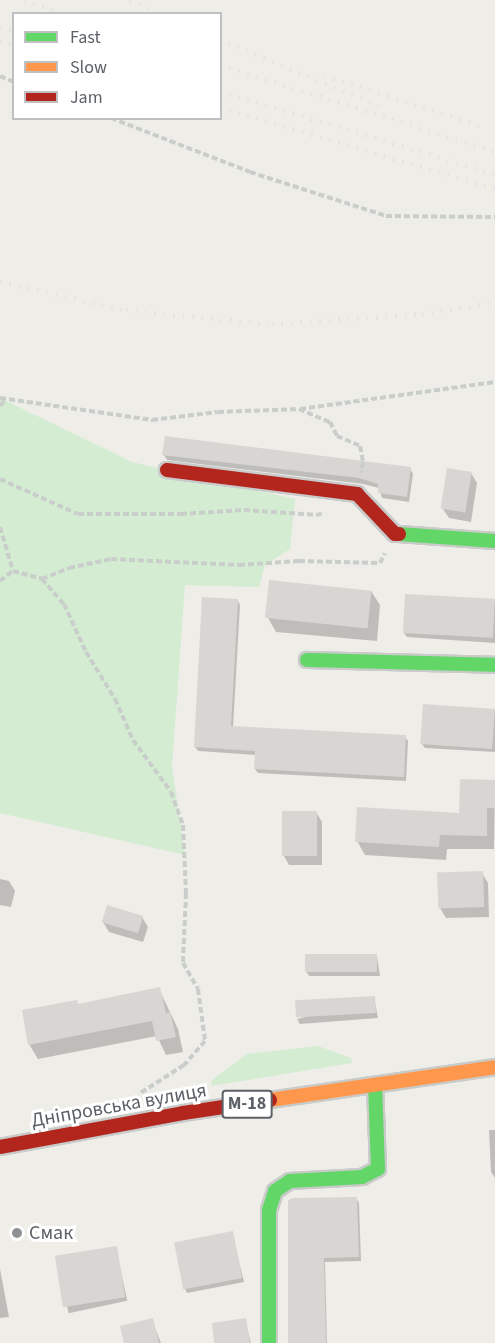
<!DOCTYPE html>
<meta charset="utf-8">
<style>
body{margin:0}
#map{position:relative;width:495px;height:1343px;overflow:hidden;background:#eeede8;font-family:"Source Sans 3",sans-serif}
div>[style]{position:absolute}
.green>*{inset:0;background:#d4ecd2}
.shadow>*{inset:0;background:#0003;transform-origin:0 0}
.building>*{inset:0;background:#d7d6d3;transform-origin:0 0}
.path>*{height:4px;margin-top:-2px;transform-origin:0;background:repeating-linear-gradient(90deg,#c9cecb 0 6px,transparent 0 9px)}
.roads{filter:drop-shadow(2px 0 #c9cbca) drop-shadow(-2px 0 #c9cbca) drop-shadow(0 2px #c9cbca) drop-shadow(0 -2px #c9cbca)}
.fast>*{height:14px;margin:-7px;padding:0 7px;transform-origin:7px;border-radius:7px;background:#63d668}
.slow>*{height:14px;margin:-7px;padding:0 7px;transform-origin:7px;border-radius:7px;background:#ff974d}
.jam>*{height:14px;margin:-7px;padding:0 7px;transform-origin:7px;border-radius:7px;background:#b3261e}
.rail>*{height:4.5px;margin-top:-2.25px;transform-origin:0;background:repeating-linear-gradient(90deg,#e4e4e4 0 1.5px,transparent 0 9.5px)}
.dots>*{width:16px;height:16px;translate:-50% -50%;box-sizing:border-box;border:3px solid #fff;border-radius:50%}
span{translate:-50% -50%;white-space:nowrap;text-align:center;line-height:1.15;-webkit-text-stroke:6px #fff;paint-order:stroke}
.shield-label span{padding:2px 4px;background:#fff;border:2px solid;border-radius:4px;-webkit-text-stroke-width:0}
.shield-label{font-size:18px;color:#5c6167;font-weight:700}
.street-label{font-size:20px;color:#5c6167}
.poi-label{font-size:20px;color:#5c6167}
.left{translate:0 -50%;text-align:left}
.legend{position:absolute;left:12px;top:12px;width:210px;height:108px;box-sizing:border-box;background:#fff;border:2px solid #bec0c2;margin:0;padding:8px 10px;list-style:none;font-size:18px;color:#5c6167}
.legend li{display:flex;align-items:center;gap:12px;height:30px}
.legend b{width:30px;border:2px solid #bec0c2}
</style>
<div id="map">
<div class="green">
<i style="clip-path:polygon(0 398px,132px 462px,295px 499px,290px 549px,265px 565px,259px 587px,185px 585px,172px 767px,185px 855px,0 813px)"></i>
<i style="clip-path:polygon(318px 1046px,351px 1058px,352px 1063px,211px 1086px,212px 1080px,247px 1054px)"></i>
</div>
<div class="shadow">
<i style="clip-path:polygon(164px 455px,410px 469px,413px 474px,409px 502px,382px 498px,379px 488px,363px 484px,167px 460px)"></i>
<i style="clip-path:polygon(471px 473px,477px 483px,471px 522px,449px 518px,443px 509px)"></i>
<i style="clip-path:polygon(371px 591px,380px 605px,377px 641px,276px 632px,268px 618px)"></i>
<i style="clip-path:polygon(238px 601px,240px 605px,233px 728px,405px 737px,408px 741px,406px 781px,258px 773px,255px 769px,256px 755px,198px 751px,195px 747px)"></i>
<i style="clip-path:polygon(495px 601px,495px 643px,407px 637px,404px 633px)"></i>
<i style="clip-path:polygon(495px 710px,495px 752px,425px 748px,422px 744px)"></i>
<i style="clip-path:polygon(495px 782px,494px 849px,447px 849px,446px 860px,365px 855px,357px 841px,460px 814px)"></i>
<i style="clip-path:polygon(316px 812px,322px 822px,322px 865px,289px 865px,284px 856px)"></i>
<i style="clip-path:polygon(482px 873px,488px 883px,489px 917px,446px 918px,440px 908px)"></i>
<i style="clip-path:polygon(0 879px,9px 881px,15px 891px,11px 907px,0 905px)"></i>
<i style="clip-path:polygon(142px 917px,148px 927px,143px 942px,109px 932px,103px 922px)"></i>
<i style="clip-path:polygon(377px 956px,380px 976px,309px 976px,306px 971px)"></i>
<i style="clip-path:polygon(159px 989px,178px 1029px,183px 1052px,166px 1055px,157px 1036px,38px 1059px,29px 1044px,78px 1006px)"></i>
<i style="clip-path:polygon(374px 998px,378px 1018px,300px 1024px,297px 1019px)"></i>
<i style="clip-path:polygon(489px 1130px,495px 1130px,495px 1178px,491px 1172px)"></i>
<i style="clip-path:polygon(356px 1198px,359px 1203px,361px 1261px,325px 1262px,327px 1343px,289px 1343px,288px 1267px)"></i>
<i style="clip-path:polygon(232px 1232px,244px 1282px,187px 1293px,185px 1289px)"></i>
<i style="left:116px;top:1248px;width:54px;height:60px;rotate:78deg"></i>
<i style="clip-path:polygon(0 1269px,9px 1317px,0 1318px)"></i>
<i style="clip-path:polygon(152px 1320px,161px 1343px,125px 1343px)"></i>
<i style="clip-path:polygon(245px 1320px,251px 1343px,216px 1343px)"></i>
</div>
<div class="building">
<i style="clip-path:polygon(165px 436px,411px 467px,407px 497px,378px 493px,378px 484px,359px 478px,162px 455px)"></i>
<i style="left:447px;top:468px;width:25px;height:41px;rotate:9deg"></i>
<i style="left:269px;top:580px;width:103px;height:38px;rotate:6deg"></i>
<i style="left:405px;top:594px;width:90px;height:39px;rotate:3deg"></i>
<i style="clip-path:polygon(202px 597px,238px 599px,231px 726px,406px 735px,404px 777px,254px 769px,255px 751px,194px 747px)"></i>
<i style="left:423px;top:704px;width:72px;height:40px;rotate:4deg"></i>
<i style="clip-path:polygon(460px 779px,495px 780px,495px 808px,487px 808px,487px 836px,440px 835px,439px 847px,355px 842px,357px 807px,459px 813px)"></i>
<i style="left:282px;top:811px;width:35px;height:45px"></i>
<i style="left:483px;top:871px;width:36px;height:46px;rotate:88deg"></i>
<i style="left:107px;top:905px;width:38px;height:18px;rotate:17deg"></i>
<i style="left:305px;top:954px;width:72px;height:18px"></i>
<i style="clip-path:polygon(160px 987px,166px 1013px,170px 1012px,176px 1037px,156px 1041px,152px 1021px,28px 1045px,22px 1010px,77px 1000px,78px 1004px)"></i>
<i style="left:375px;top:996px;width:17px;height:80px;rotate:87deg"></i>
<i style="clip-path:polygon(357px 1197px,359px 1257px,324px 1258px,326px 1343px,288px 1343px,288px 1201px,292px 1198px)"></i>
<i style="left:233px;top:1231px;width:48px;height:60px;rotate:79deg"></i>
<i style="left:117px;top:1246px;width:52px;height:63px;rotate:81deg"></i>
<i style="clip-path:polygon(153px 1318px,159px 1343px,124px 1343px,120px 1326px)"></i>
<i style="clip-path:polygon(246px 1318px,250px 1343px,214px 1343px,212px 1323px)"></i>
</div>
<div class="path">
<i style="left:0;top:76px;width:15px;rotate:23deg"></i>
<i style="left:111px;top:118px;width:149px;rotate:21.2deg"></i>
<i style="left:250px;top:172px;width:143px;rotate:17.9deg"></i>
<i style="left:386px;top:216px;width:109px;rotate:0.5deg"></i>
<i style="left:0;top:398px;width:154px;rotate:8.2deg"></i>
<i style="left:152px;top:420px;width:66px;rotate:-6.9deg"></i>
<i style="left:218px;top:412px;width:81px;rotate:-2.1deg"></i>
<i style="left:299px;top:409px;width:34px;rotate:23deg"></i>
<i style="left:330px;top:422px;width:16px;rotate:63deg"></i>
<i style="left:337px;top:436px;width:25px;rotate:23deg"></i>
<i style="left:360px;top:446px;width:16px;rotate:79deg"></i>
<i style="left:363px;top:462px;width:11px;rotate:100deg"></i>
<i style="left:0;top:406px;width:8px;rotate:-50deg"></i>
<i style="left:300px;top:409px;width:197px;rotate:-7.9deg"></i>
<i style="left:0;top:479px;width:85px;rotate:24.2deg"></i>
<i style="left:78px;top:514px;width:103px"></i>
<i style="left:181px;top:514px;width:63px;rotate:-3.6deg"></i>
<i style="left:244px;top:510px;width:74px;rotate:3.9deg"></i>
<i style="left:318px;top:515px;width:4px;rotate:-27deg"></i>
<i style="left:0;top:527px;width:46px;rotate:73.5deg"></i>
<i style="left:13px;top:571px;width:30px;rotate:15deg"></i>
<i style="left:42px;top:579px;width:33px;rotate:49deg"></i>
<i style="left:64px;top:604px;width:53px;rotate:65.4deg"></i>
<i style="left:86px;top:652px;width:55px;rotate:58.3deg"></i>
<i style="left:115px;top:699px;width:45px;rotate:66.3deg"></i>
<i style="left:133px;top:740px;width:64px;rotate:53.8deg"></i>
<i style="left:171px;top:792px;width:35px;rotate:70deg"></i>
<i style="left:183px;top:825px;width:68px;rotate:87.5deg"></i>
<i style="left:186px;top:893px;width:70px;rotate:92.5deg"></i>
<i style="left:183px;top:963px;width:30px;rotate:60deg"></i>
<i style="left:198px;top:989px;width:52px;rotate:82.3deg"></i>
<i style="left:205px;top:1041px;width:32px;rotate:131deg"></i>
<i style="left:184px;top:1065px;width:54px;rotate:147.2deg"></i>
<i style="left:42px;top:579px;width:29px;rotate:-22deg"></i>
<i style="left:69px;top:568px;width:43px;rotate:-12.1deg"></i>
<i style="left:111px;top:559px;width:128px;rotate:2.7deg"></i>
<i style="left:239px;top:565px;width:60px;rotate:-3.8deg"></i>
<i style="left:299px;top:561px;width:81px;rotate:1.4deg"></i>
<i style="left:380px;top:563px;width:11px;rotate:-63deg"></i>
<i style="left:0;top:581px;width:16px;rotate:-38deg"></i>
</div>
<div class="roads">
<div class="fast">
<i style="left:399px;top:534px;width:96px;rotate:4.2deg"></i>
<i style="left:307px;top:660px;width:188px;rotate:1.5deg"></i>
<i style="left:269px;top:1343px;width:133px;rotate:-90deg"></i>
<i style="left:269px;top:1210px;width:20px;rotate:-72deg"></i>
<i style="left:275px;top:1191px;width:18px;rotate:-34deg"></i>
<i style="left:290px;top:1181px;width:72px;rotate:-3.2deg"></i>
<i style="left:362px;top:1177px;width:18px;rotate:-27deg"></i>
<i style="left:378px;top:1169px;width:84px;rotate:-92deg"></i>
</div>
<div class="slow">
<i style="left:270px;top:1100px;width:227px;rotate:-8.3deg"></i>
</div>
<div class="jam">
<i style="left:167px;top:470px;width:192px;rotate:7.2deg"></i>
<i style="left:357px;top:494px;width:55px;rotate:46.5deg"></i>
<i style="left:395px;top:534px;width:4px"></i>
<i style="left:0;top:1147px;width:186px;rotate:-10.5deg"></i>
<i style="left:183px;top:1113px;width:88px;rotate:-8.5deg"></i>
</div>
</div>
<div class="rail">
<i style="left:24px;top:0;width:43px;rotate:18.9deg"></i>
<i style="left:130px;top:0;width:34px;rotate:24deg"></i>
<i style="left:0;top:27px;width:14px;rotate:12deg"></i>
<i style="left:220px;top:39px;width:180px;rotate:22.9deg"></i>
<i style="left:0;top:40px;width:15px;rotate:20deg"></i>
<i style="left:220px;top:65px;width:288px;rotate:17.4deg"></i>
<i style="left:324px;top:75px;width:165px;rotate:18deg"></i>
<i style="left:220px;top:91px;width:287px;rotate:16.8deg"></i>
<i style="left:220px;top:107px;width:287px;rotate:16.6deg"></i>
<i style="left:0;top:282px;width:129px;rotate:12.5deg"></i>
<i style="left:126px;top:310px;width:147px;rotate:5.5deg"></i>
<i style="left:272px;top:324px;width:150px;rotate:-3.8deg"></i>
<i style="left:422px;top:314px;width:74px;rotate:-9.3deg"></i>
</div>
<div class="dots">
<i style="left:17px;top:1233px;background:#8f9294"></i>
</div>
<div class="shield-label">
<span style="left:247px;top:1104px">М-18</span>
</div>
<div class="street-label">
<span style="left:119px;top:1106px;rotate:-10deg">Дніпровська вулиця</span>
</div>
<div class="poi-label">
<span class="left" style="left:29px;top:1233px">Смак</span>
</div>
<ul class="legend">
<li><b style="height:8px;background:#63d668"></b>Fast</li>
<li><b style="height:8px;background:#ff974d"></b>Slow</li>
<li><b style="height:8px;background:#b3261e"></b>Jam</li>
</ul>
</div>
